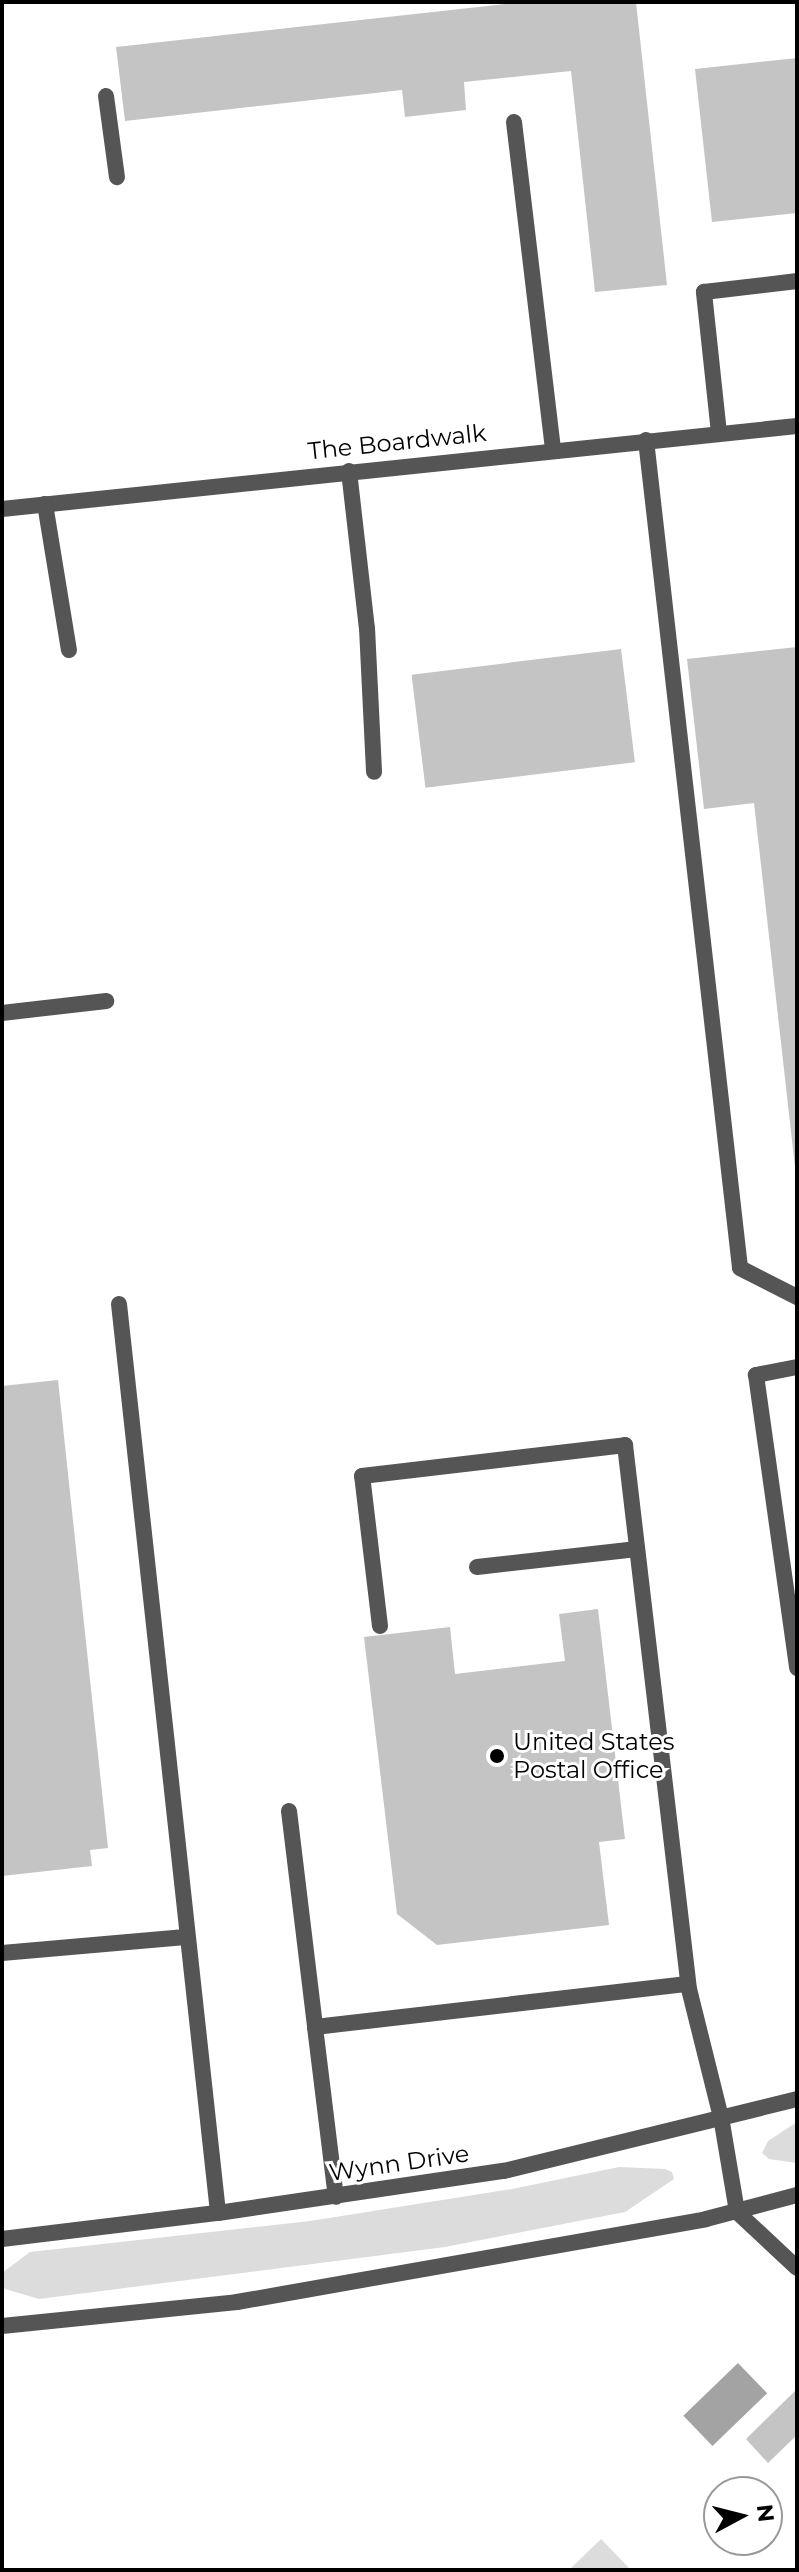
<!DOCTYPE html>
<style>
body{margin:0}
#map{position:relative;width:799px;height:2572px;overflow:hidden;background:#fff;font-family:Montserrat,sans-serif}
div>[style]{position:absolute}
.green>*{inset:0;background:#dcdcdc}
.water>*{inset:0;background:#a3a3a3;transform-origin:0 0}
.building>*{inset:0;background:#c4c4c4;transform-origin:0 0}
.service>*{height:16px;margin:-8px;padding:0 8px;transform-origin:8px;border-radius:8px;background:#555}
.minor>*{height:16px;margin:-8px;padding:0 8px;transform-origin:8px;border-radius:8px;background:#555}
.tertiary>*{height:16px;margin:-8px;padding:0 8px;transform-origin:8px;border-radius:8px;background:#555}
.dots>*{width:22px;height:22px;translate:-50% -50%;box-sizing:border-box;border:4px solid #fff;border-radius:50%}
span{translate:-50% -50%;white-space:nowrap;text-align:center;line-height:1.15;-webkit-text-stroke:6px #fff;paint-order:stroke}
.street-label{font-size:24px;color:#000}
.poi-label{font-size:24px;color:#000}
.left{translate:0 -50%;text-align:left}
.frame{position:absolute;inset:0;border:4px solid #000;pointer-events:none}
.north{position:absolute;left:703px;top:2476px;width:80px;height:80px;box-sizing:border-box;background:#fff;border:2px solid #999;border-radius:50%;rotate:83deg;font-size:22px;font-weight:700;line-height:32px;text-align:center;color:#000}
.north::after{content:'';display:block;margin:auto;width:28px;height:36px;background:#000;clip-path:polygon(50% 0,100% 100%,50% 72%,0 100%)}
</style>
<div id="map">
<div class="green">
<i style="clip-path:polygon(797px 2122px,797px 2163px,769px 2159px,762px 2153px,768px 2141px)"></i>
<i style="clip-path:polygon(619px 2167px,665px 2169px,672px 2172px,674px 2179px,625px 2212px,445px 2247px,39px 2299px,2px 2288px,2px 2273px,30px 2252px,310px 2221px,512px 2189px)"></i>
<i style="clip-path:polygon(601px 2539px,631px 2570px,569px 2570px)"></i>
</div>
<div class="water">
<i style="left:738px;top:2363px;width:42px;height:76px;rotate:46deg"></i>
</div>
<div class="building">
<i style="clip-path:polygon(523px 2px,636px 2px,667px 285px,595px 292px,571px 71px,464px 82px,466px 110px,405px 117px,402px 90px,125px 121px,116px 47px)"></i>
<i style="clip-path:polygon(797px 58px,797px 213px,712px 222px,695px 69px)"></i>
<i style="clip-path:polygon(797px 647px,797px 1166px,795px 1167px,754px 803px,704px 809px,687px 659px)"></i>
<i style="left:621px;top:649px;width:114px;height:211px;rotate:83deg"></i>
<i style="clip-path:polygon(58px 1380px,108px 1848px,90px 1850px,92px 1866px,2px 1876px,2px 1386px)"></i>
<i style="clip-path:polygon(598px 1609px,625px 1839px,599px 1842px,609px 1925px,437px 1945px,397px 1914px,364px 1637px,450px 1627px,455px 1674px,565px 1661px,559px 1614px)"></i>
<i style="clip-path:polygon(797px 2389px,797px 2435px,768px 2463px,746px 2439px)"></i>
</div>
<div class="service">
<i style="left:106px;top:96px;width:82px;rotate:82.3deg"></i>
<i style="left:514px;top:122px;width:330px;rotate:83.2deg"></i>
<i style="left:719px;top:433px;width:142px;rotate:-96.1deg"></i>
<i style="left:704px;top:292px;width:94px;rotate:-6.7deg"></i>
<i style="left:646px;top:440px;width:833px;rotate:83.52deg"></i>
<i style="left:740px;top:1268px;width:64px;rotate:27deg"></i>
<i style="left:349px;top:471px;width:158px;rotate:83.5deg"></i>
<i style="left:367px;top:628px;width:144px;rotate:87.2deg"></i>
<i style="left:45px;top:504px;width:148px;rotate:80.7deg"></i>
<i style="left:2px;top:1013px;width:105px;rotate:-6.6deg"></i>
<i style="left:119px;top:1304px;width:914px;rotate:83.78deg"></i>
<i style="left:797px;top:1367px;width:42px;rotate:169deg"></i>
<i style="left:756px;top:1375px;width:296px;rotate:82deg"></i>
<i style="left:477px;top:1567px;width:161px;rotate:-6.4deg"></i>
<i style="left:380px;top:1626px;width:151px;rotate:-96.8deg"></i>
<i style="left:362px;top:1476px;width:265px;rotate:-6.7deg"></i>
<i style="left:625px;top:1445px;width:548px;rotate:83.29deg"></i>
<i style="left:689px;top:1989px;width:132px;rotate:76deg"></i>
<i style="left:721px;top:2117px;width:96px;rotate:80.4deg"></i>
<i style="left:737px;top:2212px;width:82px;rotate:43deg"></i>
<i style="left:289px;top:1811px;width:218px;rotate:83.1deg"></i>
<i style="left:315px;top:2027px;width:375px;rotate:-6.6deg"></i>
<i style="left:2px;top:1953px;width:184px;rotate:-5deg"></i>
<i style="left:315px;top:2027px;width:171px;rotate:83deg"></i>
</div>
<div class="minor">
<i style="left:2px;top:509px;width:799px;rotate:-5.96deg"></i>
</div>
<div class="tertiary">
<i style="left:2px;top:2239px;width:218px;rotate:-6.9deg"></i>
<i style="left:218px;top:2213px;width:289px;rotate:-8.4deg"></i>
<i style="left:504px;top:2171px;width:302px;rotate:-13.8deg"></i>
<i style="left:2px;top:2326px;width:236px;rotate:-5.8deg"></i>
<i style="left:237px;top:2302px;width:476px;rotate:-10deg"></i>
<i style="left:706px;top:2219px;width:94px;rotate:-14.8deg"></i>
</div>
<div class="dots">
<i style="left:497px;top:1756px;background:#000"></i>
</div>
<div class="street-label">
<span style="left:397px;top:442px;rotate:-6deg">The Boardwalk</span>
<span style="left:399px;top:2163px;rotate:-8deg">Wynn Drive</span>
</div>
<div class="poi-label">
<span class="left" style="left:513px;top:1756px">United States<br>Postal Office</span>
</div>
<div class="frame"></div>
<div class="north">N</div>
</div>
